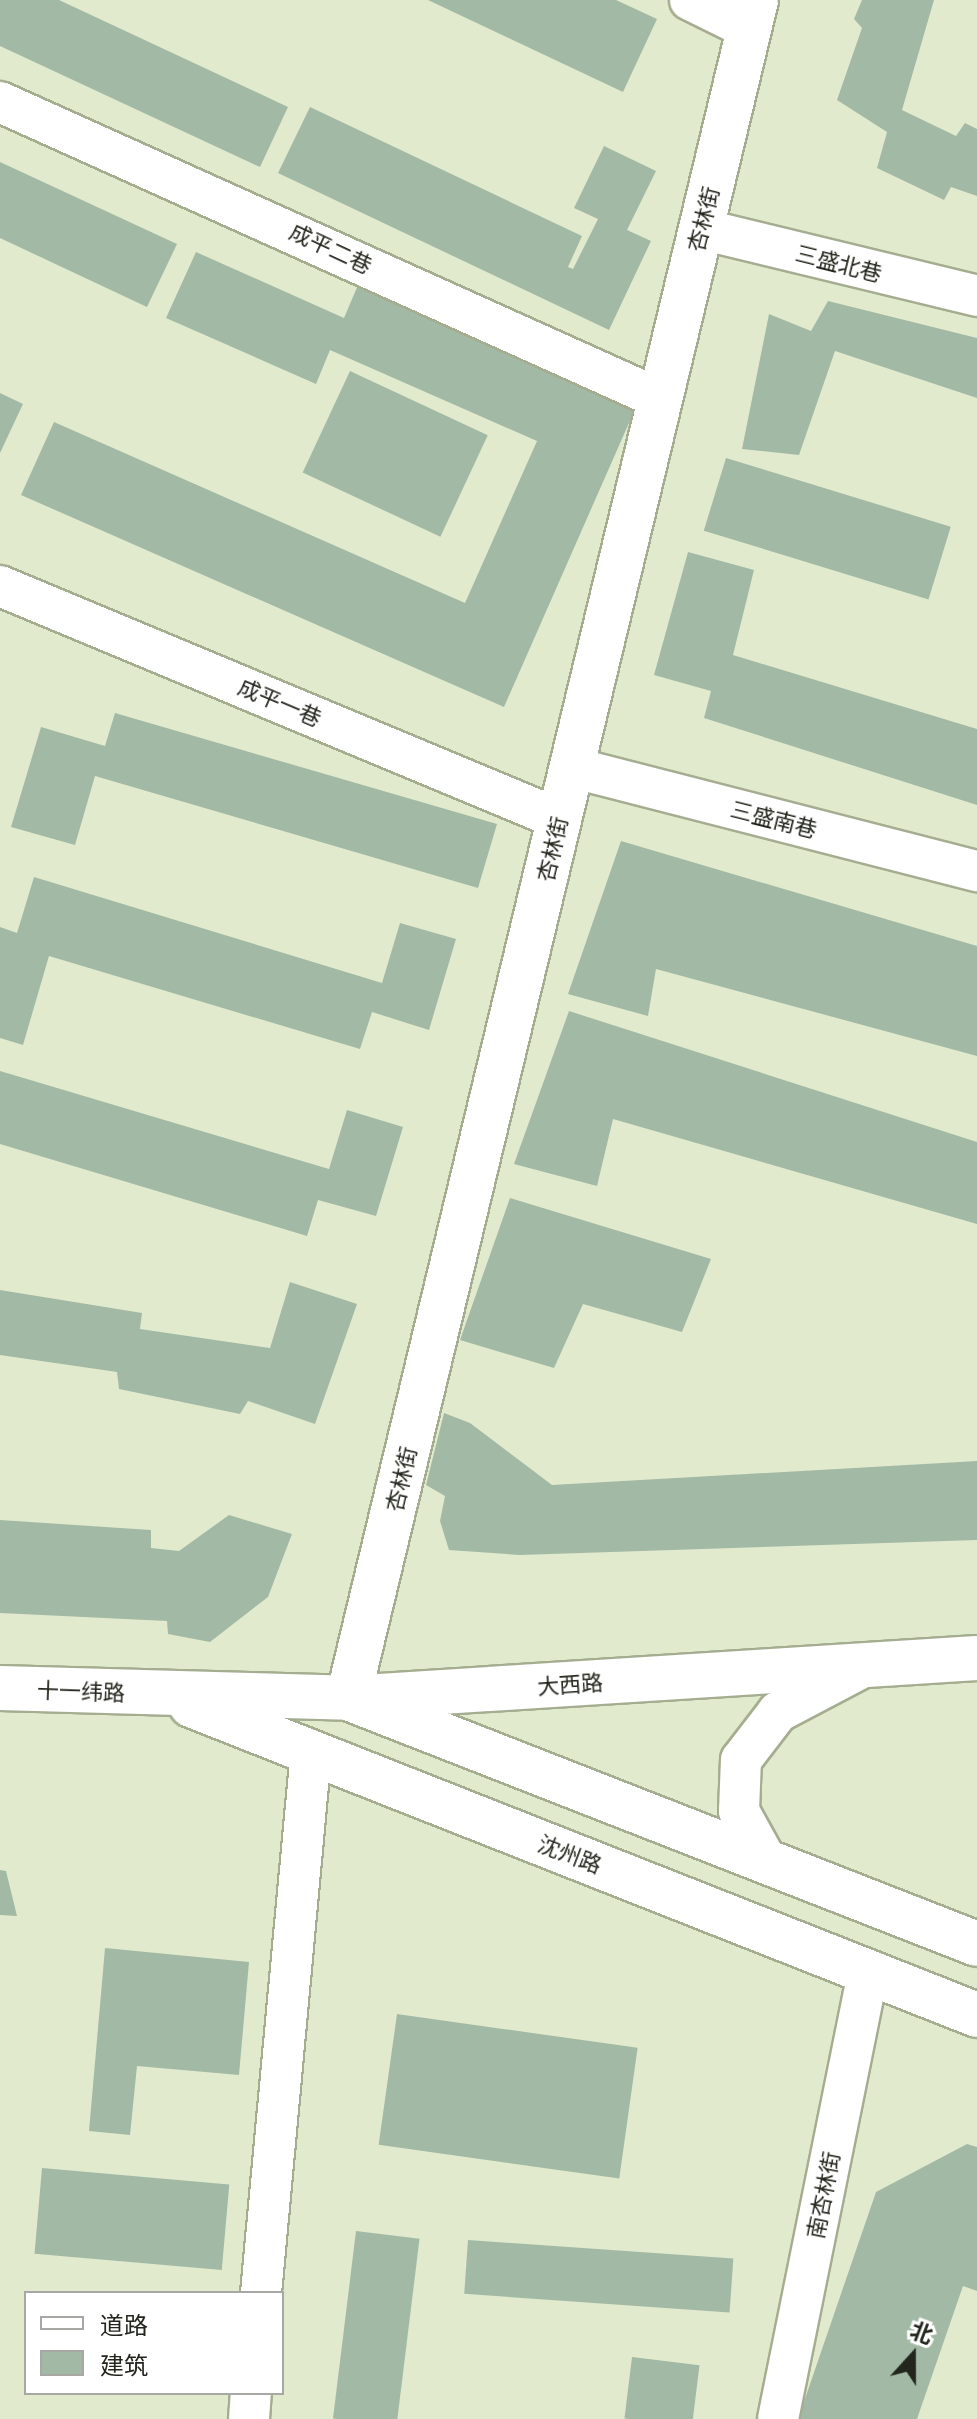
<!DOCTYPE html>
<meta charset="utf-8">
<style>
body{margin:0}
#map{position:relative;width:977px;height:2419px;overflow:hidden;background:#e2eacd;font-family:"IBM Plex Sans","Noto Sans SC",sans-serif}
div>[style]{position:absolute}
.building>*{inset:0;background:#a2baa5;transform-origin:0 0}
.roads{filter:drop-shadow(2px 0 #a5ad91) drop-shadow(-2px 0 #a5ad91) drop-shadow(0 2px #a5ad91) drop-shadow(0 -2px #a5ad91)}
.street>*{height:40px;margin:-20px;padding:0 20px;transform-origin:20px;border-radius:20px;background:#fff}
.secondary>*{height:44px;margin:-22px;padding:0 22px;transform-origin:22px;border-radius:22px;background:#fff}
span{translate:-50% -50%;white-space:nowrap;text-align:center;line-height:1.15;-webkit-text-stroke:6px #fff;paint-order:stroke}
.street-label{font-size:22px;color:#23261c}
.legend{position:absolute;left:24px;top:2291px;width:260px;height:104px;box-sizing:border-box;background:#fff;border:2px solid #a7a8a4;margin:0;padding:10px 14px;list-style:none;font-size:24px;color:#23261c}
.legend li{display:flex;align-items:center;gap:16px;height:40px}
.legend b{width:40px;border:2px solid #a7a8a4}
.north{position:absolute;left:873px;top:2315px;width:80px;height:80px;-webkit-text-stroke:6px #fff;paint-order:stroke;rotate:21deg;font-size:22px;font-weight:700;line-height:32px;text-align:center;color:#23261c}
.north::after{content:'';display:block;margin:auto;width:28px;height:36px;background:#23261c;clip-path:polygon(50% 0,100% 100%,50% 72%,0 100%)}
</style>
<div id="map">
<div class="building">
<i style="clip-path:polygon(0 0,59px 0,288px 107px,260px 167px,0 46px)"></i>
<i style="clip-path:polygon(428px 0,616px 0,657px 19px,623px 92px)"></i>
<i style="clip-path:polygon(862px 0,934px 0,902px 110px,956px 136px,965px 123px,977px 129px,977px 196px,951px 187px,944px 200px,877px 168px,887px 132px,837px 100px,862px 28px,854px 19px)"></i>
<i style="clip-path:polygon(310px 107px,582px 236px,568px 267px,573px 269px,598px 219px,574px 208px,604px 146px,656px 171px,627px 230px,651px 241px,609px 330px,278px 173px)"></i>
<i style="clip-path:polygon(0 162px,177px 244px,147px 307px,0 238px)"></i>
<i style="clip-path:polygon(196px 252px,344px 318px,358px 285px,636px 407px,504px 707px,21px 495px,54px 422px,465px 603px,537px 441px,330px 350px,316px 384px,166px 318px)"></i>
<i style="clip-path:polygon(828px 301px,977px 338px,977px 398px,835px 351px,799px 455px,742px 449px,769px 314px,811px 331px)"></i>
<i style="left:350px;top:371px;width:152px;height:112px;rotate:25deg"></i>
<i style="clip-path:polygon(0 393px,23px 404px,0 453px)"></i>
<i style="left:726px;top:458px;width:235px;height:76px;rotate:17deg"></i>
<i style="clip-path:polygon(688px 552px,754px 570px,733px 655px,977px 729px,977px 805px,704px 718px,711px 691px,654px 675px)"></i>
<i style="clip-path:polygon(115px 713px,497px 824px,478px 888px,95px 776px,75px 845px,11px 827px,41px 727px,105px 746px)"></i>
<i style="clip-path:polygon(621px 841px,977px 946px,977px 1056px,656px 969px,648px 1016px,568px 994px)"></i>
<i style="clip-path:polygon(34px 877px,382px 983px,400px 923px,456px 939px,429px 1030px,372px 1012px,360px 1049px,49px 956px,23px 1045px,0 1038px,0 927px,17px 933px)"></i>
<i style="clip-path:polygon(569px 1011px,977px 1142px,977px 1224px,613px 1119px,597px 1186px,514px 1164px)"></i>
<i style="clip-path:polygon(0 1071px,329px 1169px,347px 1110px,403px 1127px,376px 1216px,318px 1200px,307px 1236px,0 1144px)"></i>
<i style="clip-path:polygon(510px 1198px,711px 1259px,682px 1332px,583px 1304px,554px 1368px,460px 1340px)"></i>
<i style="clip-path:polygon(290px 1282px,357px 1304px,315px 1424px,248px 1401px,240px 1414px,119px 1389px,117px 1372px,0 1355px,0 1290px,142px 1313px,140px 1329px,270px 1348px)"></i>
<i style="clip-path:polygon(444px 1413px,470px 1423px,552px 1485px,977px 1461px,977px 1540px,520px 1555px,449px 1550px,440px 1521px,445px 1496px,426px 1485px)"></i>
<i style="clip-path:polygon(229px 1515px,292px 1534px,268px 1597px,210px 1642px,168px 1634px,167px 1621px,0 1613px,0 1520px,151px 1530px,151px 1548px,179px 1551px)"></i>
<i style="clip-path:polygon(0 1870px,6px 1871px,17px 1916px,0 1915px)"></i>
<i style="clip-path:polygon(105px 1948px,249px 1962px,239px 2075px,137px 2066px,130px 2135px,89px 2131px)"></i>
<i style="left:397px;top:2014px;width:243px;height:132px;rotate:8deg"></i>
<i style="clip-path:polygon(967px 2144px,977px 2147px,977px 2291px,963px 2286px,917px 2419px,798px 2419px,876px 2192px)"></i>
<i style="left:42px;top:2168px;width:188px;height:86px;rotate:5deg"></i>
<i style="left:356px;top:2231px;width:64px;height:189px;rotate:7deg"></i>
<i style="left:468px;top:2240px;width:266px;height:54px;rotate:4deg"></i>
<i style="left:632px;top:2357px;width:68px;height:62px;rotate:7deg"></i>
</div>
<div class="roads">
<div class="street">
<i style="left:690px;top:0;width:66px;rotate:26.2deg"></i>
<i style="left:0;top:102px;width:724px;rotate:24.23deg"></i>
<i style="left:701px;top:229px;width:284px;rotate:13.6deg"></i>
<i style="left:0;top:586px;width:606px;rotate:22.63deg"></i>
<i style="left:571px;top:767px;width:419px;rotate:14.4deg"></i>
<i style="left:767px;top:1862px;width:58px;rotate:-118.8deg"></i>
<i style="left:739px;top:1811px;width:51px;rotate:-87.8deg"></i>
<i style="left:741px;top:1760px;width:61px;rotate:-52.4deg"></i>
<i style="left:778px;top:1712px;width:101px;rotate:-27.8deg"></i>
<i style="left:261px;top:2293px;width:543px;rotate:-84.72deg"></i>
<i style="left:249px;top:2419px;width:26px;rotate:-86deg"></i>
<i style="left:778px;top:2419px;width:456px;rotate:-78.6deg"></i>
</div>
<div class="secondary">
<i style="left:756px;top:0;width:1746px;rotate:103.51deg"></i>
<i style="left:348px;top:1698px;width:675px;rotate:21.36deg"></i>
<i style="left:0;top:1688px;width:348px;rotate:1.6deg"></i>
<i style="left:348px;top:1698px;width:630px;rotate:-3.64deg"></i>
<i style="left:191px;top:1705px;width:845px;rotate:21.52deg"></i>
</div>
</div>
<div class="street-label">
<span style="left:703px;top:219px;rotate:-76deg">杏林街</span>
<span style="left:331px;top:248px;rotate:25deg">成平二巷</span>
<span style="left:839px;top:263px;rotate:14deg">三盛北巷</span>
<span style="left:280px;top:702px;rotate:23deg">成平一巷</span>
<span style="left:774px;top:819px;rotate:14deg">三盛南巷</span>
<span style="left:552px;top:849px;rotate:-77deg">杏林街</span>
<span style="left:401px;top:1479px;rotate:-77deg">杏林街</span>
<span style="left:570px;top:1684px;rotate:-4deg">大西路</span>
<span style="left:81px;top:1691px;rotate:2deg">十一纬路</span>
<span style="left:570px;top:1854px;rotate:21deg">沈州路</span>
<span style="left:823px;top:2195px;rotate:-79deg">南杏林街</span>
</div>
<ul class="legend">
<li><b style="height:10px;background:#fff"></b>道路</li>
<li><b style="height:22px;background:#a2baa5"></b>建筑</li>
</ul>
<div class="north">北</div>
</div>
